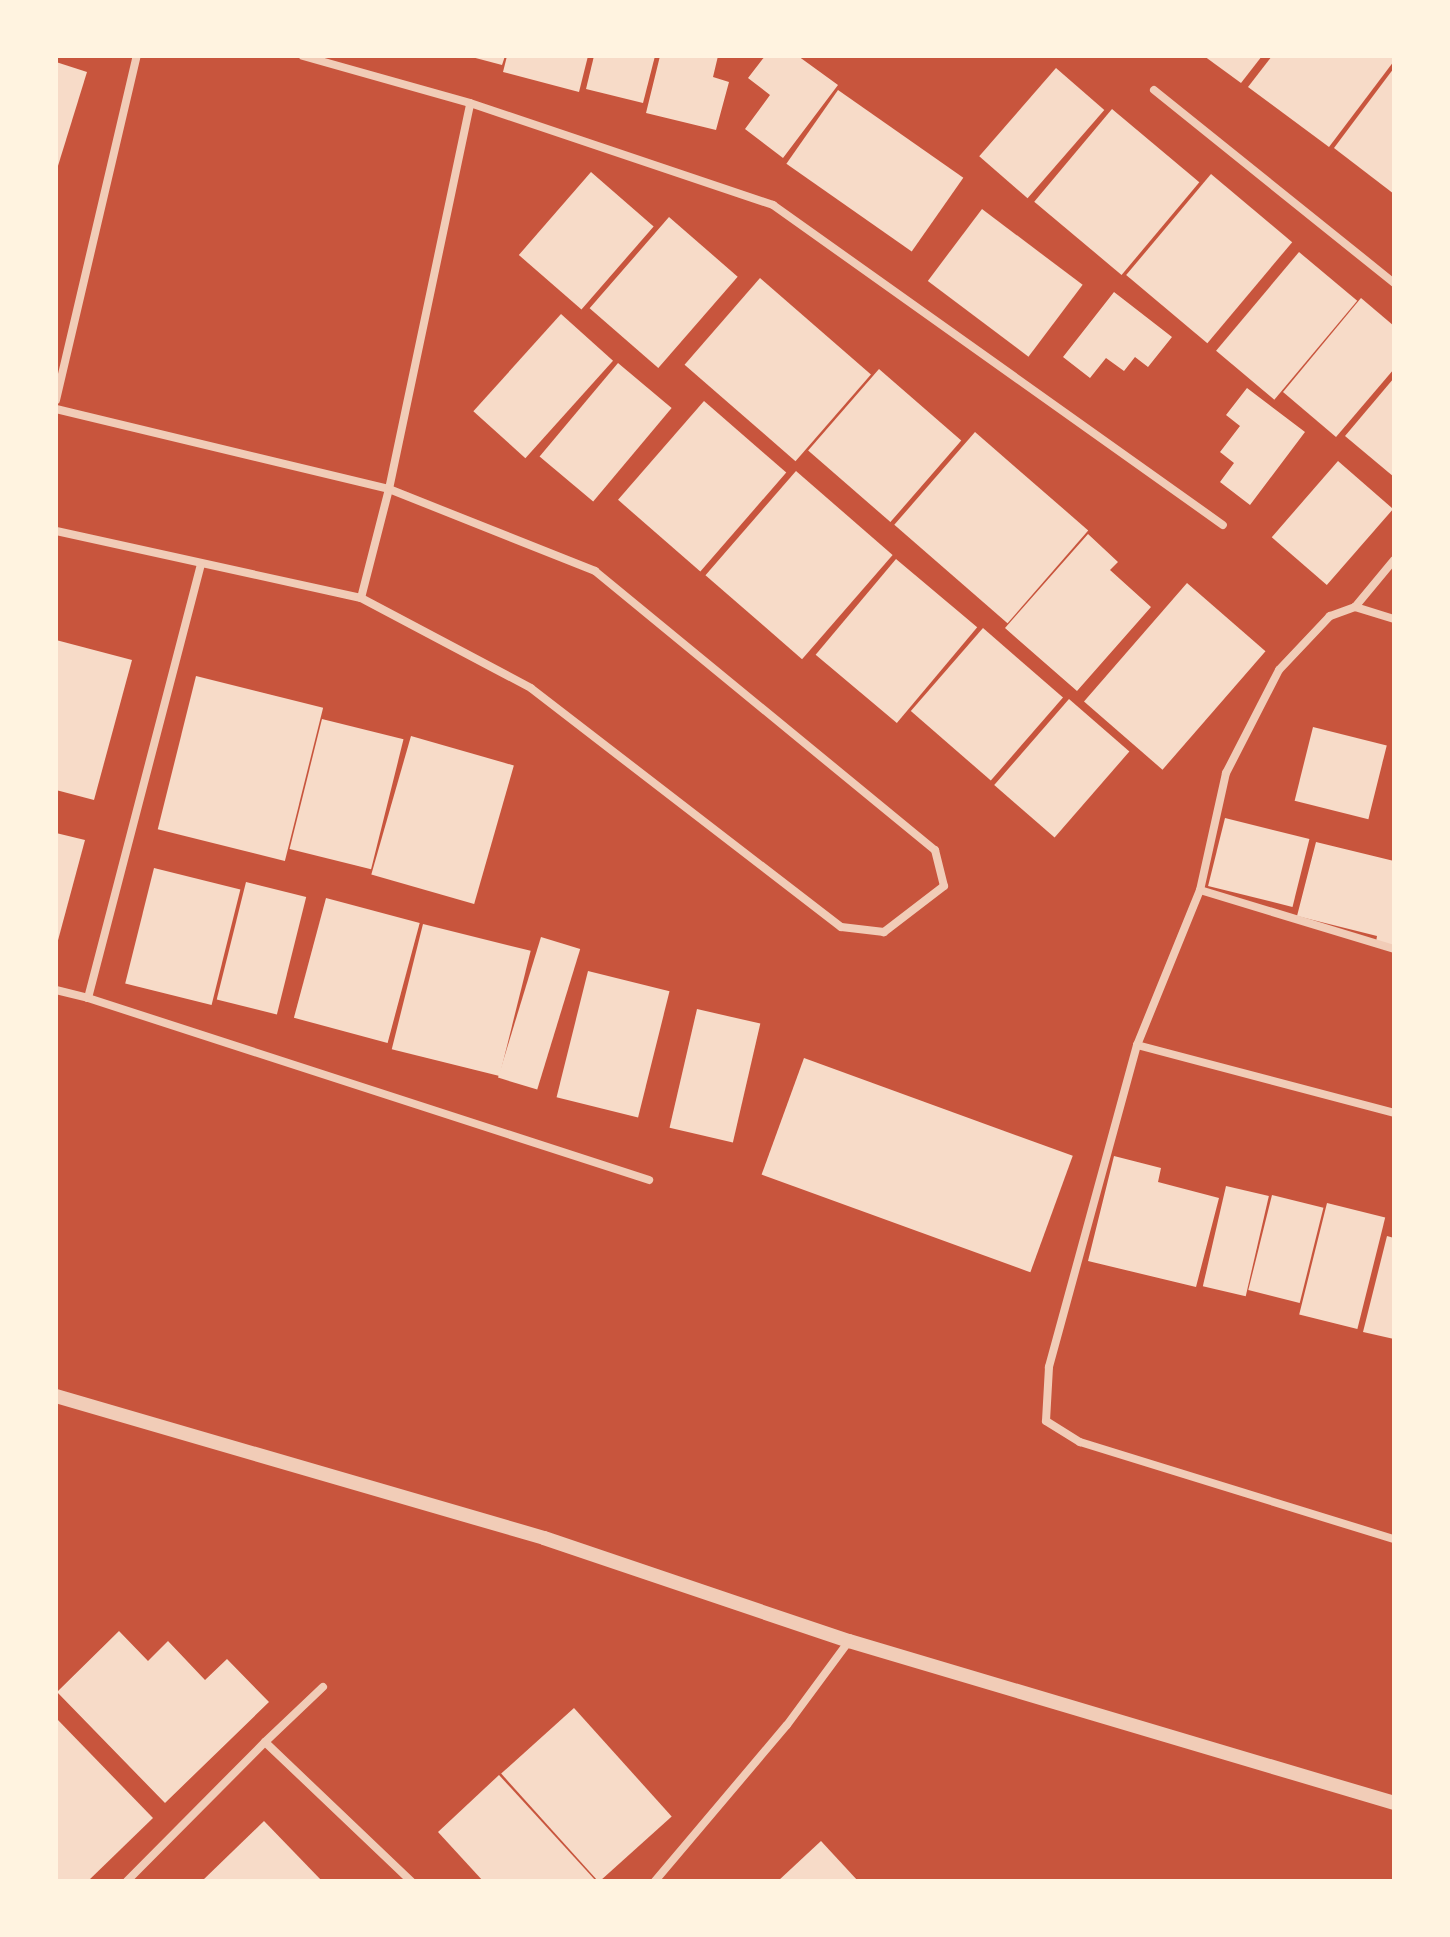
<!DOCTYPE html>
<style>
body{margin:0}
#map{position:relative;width:1450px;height:1937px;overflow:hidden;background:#c8553d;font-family:"Libre Baskerville",serif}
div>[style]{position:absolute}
.building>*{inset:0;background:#f7dbc8;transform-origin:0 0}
.minor>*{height:8px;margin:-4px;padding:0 4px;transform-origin:4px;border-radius:4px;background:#f1ccb7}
.tertiary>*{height:14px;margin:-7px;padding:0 7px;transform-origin:7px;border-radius:7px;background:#f1ccb7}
span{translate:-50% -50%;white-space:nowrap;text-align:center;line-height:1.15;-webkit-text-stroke:6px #fff3e0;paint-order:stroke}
.frame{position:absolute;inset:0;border:58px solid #fff3e0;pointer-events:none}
</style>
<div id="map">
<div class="building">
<i style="clip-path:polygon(468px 56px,505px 56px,502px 65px)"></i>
<i style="clip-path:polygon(507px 56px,588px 56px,579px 92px,503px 72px)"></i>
<i style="clip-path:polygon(594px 56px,655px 56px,643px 103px,586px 89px)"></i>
<i style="clip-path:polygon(660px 56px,718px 56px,713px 77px,729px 82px,716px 130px,646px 113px)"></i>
<i style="clip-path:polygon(765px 56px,798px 56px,838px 85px,783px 158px,745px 129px,770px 95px,748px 78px)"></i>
<i style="clip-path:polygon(1204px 56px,1262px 56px,1241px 83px)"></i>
<i style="clip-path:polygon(1272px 56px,1394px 56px,1394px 61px,1329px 147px,1248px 87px)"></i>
<i style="clip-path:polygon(56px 62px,87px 72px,57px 169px,56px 169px)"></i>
<i style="left:1056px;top:68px;width:64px;height:117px;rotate:41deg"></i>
<i style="clip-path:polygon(1394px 68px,1394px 194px,1334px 148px)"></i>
<i style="left:838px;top:90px;width:153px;height:90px;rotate:35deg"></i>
<i style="left:1112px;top:109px;width:114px;height:121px;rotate:40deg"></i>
<i style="left:591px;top:172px;width:83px;height:110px;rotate:41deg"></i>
<i style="left:1211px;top:174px;width:106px;height:132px;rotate:40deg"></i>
<i style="left:982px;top:209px;width:126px;height:90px;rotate:37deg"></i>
<i style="left:669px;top:217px;width:91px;height:121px;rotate:41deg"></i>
<i style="left:1299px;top:252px;width:76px;height:129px;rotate:40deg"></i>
<i style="left:760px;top:278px;width:147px;height:115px;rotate:41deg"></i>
<i style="clip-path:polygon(1114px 292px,1172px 337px,1148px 367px,1135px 357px,1124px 371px,1106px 358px,1090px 378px,1063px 357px)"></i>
<i style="clip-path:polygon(1361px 298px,1394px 326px,1394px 369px,1336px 437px,1283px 392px)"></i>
<i style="left:561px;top:314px;width:70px;height:131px;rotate:42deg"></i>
<i style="left:618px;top:363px;width:70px;height:122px;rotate:40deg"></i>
<i style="left:879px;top:369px;width:109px;height:108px;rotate:41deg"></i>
<i style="clip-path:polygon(1394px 378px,1394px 477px,1345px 436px)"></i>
<i style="clip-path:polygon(1247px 388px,1305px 432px,1250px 505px,1220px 482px,1234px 463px,1220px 452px,1240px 426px,1226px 415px)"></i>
<i style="left:704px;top:401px;width:109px;height:131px;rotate:41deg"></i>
<i style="left:975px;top:432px;width:150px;height:123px;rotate:41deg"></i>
<i style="left:1338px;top:461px;width:73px;height:101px;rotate:41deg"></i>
<i style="left:796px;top:471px;width:128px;height:138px;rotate:41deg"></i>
<i style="clip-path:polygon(1088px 534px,1118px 562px,1110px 570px,1151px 607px,1077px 691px,1005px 628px)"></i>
<i style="left:896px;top:559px;width:106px;height:125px;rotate:40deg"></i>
<i style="left:1187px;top:583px;width:104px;height:157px;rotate:41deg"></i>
<i style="left:983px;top:628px;width:106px;height:110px;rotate:41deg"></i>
<i style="clip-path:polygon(56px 640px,132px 660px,94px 800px,56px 790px)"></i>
<i style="left:196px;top:676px;width:131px;height:158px;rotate:14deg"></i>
<i style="left:1069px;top:699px;width:80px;height:114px;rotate:41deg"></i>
<i style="left:322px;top:719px;width:84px;height:134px;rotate:14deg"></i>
<i style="left:1313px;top:727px;width:76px;height:76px;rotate:14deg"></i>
<i style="left:411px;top:736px;width:107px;height:144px;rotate:16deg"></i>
<i style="left:1225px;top:818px;width:87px;height:70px;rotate:14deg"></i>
<i style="clip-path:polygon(56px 833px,85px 840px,57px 944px,56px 944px)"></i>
<i style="clip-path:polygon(1316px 842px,1394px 861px,1394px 946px,1376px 942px,1377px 936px,1297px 916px)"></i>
<i style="left:154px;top:868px;width:89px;height:119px;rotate:14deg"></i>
<i style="left:246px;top:882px;width:62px;height:121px;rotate:14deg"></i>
<i style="left:326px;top:898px;width:97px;height:124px;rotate:15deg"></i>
<i style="left:423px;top:924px;width:111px;height:129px;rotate:14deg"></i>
<i style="left:541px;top:937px;width:41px;height:147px;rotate:17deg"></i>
<i style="left:588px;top:971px;width:84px;height:130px;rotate:14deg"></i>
<i style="left:697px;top:1009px;width:65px;height:122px;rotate:13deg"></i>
<i style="left:804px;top:1058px;width:286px;height:124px;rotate:20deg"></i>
<i style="clip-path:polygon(1114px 1156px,1161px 1168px,1158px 1182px,1219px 1198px,1196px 1287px,1088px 1261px)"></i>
<i style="left:1226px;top:1186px;width:44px;height:103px;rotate:13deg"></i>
<i style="left:1272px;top:1195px;width:53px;height:98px;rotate:14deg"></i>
<i style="left:1327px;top:1203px;width:60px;height:115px;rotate:14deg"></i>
<i style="clip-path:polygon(1387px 1236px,1394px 1238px,1394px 1339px,1363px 1332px)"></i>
<i style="clip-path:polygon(119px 1631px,148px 1661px,168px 1641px,205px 1680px,227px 1659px,269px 1702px,165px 1803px,57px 1692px)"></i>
<i style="left:574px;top:1708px;width:146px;height:98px;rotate:48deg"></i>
<i style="clip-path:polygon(56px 1718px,153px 1818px,88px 1881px,56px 1881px)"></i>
<i style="clip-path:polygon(499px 1775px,596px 1881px,483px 1881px,438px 1832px)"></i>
<i style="clip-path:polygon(264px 1821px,322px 1881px,202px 1881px)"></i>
<i style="clip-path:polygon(821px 1841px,858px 1881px,778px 1881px)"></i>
</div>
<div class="minor">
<i style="left:303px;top:56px;width:173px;rotate:15.7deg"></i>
<i style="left:470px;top:103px;width:320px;rotate:18.6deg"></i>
<i style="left:773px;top:205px;width:552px;rotate:35.42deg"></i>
<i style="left:1154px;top:90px;width:308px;rotate:38.8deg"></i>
<i style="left:56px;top:400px;width:353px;rotate:-76.8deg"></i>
<i style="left:56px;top:409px;width:342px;rotate:13.5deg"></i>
<i style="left:389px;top:489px;width:222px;rotate:21.7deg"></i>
<i style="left:595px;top:571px;width:440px;rotate:39.4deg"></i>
<i style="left:935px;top:850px;width:37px;rotate:76deg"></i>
<i style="left:944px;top:886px;width:76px;rotate:142.5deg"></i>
<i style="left:884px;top:932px;width:43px;rotate:-173.4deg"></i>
<i style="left:841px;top:927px;width:391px;rotate:-142.4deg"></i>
<i style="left:531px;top:688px;width:192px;rotate:-152.1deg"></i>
<i style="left:361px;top:598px;width:312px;rotate:-167.6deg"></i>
<i style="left:361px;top:598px;width:113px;rotate:-75.6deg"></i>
<i style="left:389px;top:489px;width:394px;rotate:-78.1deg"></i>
<i style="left:1355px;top:607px;width:61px;rotate:-50.3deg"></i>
<i style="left:1394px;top:619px;width:41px;rotate:-162.9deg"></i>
<i style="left:1355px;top:607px;width:27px;rotate:160deg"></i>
<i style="left:1330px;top:616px;width:74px;rotate:133.4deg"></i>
<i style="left:1279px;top:670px;width:116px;rotate:117.2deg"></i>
<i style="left:1226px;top:773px;width:120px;rotate:102.5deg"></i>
<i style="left:1200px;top:890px;width:167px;rotate:112.1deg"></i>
<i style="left:1137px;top:1045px;width:334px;rotate:105.3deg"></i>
<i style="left:1049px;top:1367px;width:54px;rotate:93.2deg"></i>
<i style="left:1046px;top:1421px;width:40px;rotate:32deg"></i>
<i style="left:1080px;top:1442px;width:329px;rotate:17.2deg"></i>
<i style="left:1200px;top:890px;width:203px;rotate:16.9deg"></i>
<i style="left:56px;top:990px;width:33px;rotate:14deg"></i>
<i style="left:88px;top:998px;width:449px;rotate:-75.4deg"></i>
<i style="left:88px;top:998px;width:590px;rotate:17.97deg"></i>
<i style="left:1137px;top:1045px;width:266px;rotate:14.8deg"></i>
<i style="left:265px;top:1742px;width:80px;rotate:-43.5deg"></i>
<i style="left:127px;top:1881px;width:196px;rotate:-45.2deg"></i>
<i style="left:265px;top:1742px;width:202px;rotate:43.6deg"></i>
<i style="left:655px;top:1881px;width:204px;rotate:-49.8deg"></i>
<i style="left:787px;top:1725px;width:104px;rotate:-53.6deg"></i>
</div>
<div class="tertiary">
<i style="left:56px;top:1396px;width:508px;rotate:16.22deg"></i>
<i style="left:544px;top:1538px;width:322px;rotate:18.7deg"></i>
<i style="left:849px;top:1641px;width:569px;rotate:16.55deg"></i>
</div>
<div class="frame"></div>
</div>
